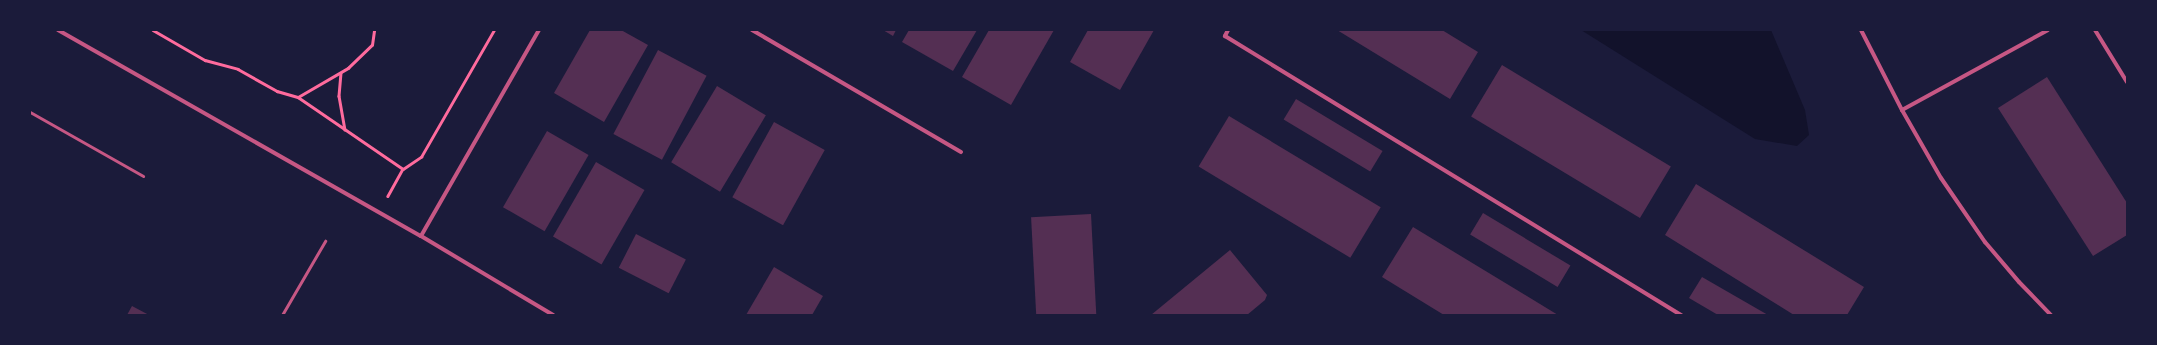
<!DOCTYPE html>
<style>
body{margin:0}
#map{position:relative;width:2157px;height:345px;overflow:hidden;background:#1b1b3a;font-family:"Nunito Sans",sans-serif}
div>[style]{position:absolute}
.water>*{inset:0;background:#12122b}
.building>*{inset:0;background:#542f53;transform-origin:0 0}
.path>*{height:2.5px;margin:-1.25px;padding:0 1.25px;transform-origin:1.25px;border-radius:1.25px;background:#ff6b9d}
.service>*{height:3px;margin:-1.5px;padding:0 1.5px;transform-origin:1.5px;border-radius:1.5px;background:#c65784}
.minor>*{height:4px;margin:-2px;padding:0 2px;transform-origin:2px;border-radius:2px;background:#c65784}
span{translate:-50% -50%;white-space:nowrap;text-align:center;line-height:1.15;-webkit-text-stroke:3px #1b1b3a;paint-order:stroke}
.frame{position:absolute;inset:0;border:31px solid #1b1b3a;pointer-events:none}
</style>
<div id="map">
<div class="water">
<i style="clip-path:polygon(1581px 30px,1771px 30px,1805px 110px,1809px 135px,1797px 146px,1755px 139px)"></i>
</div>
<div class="building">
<i style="clip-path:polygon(590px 30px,621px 30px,648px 45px,604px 122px,554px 93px)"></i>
<i style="clip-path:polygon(883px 30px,896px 30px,893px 36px)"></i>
<i style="clip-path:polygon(909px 30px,977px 30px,953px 71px,902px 42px)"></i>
<i style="clip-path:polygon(989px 30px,1054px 30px,1011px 105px,962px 77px)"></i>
<i style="clip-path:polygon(1088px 30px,1154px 30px,1120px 90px,1070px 62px)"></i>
<i style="clip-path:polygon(1337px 30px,1442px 30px,1478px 52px,1450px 99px)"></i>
<i style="left:658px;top:50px;width:55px;height:95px;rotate:28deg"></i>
<i style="left:1502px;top:65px;width:197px;height:60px;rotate:31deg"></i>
<i style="clip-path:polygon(2047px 77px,2127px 203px,2127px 235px,2093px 256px,1998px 108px)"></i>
<i style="left:717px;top:86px;width:57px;height:89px;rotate:31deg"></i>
<i style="left:1296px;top:99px;width:101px;height:24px;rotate:31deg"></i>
<i style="left:1229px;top:116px;width:177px;height:59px;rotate:31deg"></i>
<i style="left:774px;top:122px;width:58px;height:86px;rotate:29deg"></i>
<i style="left:547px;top:131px;width:48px;height:88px;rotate:30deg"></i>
<i style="left:596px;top:162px;width:56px;height:86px;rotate:30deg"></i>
<i style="clip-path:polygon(1696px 184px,1864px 287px,1847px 315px,1794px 315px,1665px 235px)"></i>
<i style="left:1483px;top:213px;width:102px;height:25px;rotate:31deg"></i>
<i style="left:1091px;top:214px;width:101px;height:60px;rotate:87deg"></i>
<i style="clip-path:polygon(1413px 227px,1558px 315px,1444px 315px,1382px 277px)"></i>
<i style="left:636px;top:234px;width:56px;height:38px;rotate:27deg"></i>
<i style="clip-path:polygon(1230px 250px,1267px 295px,1265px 300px,1247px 315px,1151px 315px)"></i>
<i style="clip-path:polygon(774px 267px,823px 296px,812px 315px,746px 315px)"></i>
<i style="clip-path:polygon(1702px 277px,1768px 315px,1718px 315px,1689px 298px)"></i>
<i style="clip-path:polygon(132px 306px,149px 315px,127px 315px)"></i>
</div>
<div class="path">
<i style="left:153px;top:30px;width:60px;rotate:30deg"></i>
<i style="left:205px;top:60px;width:34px;rotate:15deg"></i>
<i style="left:238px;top:69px;width:45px;rotate:29.4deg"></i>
<i style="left:277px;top:91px;width:22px;rotate:16deg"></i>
<i style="left:298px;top:97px;width:58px;rotate:-30.1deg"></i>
<i style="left:348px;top:68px;width:33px;rotate:-44deg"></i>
<i style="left:372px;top:45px;width:15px;rotate:-82deg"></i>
<i style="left:341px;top:73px;width:23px;rotate:95deg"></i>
<i style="left:339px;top:96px;width:34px;rotate:80deg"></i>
<i style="left:298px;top:97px;width:127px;rotate:34.4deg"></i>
<i style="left:403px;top:169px;width:31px;rotate:119deg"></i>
<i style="left:403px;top:169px;width:22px;rotate:-34deg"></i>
<i style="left:421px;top:157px;width:146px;rotate:-60.1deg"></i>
</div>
<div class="service">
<i style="left:30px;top:112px;width:130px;rotate:29.5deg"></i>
<i style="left:282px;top:315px;width:86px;rotate:-59.8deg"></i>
</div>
<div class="minor">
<i style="left:58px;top:30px;width:417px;rotate:29.6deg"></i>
<i style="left:421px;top:236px;width:154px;rotate:30.9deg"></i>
<i style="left:752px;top:30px;width:242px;rotate:30.3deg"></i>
<i style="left:1228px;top:30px;width:7px;rotate:117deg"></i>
<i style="left:1225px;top:36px;width:535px;rotate:31.46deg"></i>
<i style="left:1861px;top:30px;width:90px;rotate:62.9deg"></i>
<i style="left:1902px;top:110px;width:78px;rotate:60.2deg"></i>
<i style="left:1941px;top:178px;width:78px;rotate:55.5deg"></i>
<i style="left:1985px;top:242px;width:52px;rotate:49.6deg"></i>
<i style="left:2019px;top:282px;width:46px;rotate:45.9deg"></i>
<i style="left:2095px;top:30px;width:61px;rotate:58.4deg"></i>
<i style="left:1902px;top:110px;width:166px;rotate:-28.7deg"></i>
<i style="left:421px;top:236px;width:237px;rotate:-60.2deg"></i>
</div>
<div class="frame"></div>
</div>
